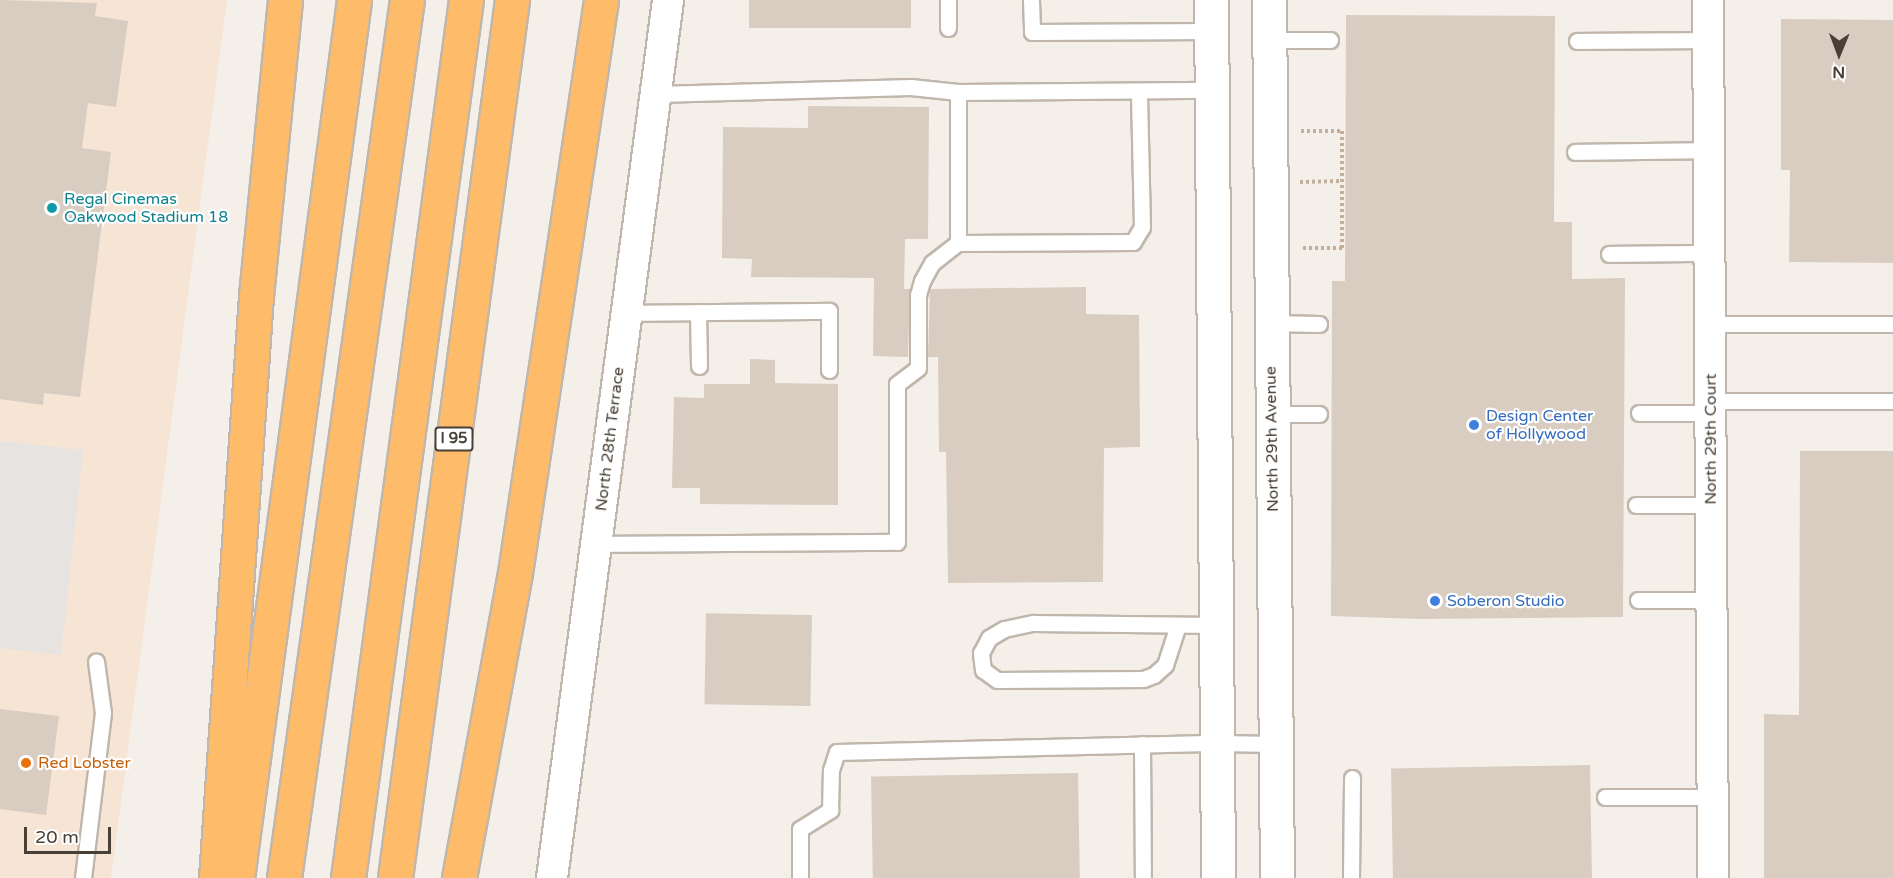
<!DOCTYPE html>
<style>
body{margin:0}
#map{position:relative;width:1893px;height:878px;overflow:hidden;background:#f4f0e9;font-family:"Varela Round",sans-serif}
div>[style]{position:absolute}
.commercial>*{inset:0;background:#f6e4d4}
.parking>*{inset:0;background:#e6e3e1}
.building>*{inset:0;background:#d9cdc1;transform-origin:0 0}
.path>*{height:4px;margin-top:-2px;transform-origin:0;background:repeating-linear-gradient(90deg,#c2b09c 0 3px,transparent 0 6px)}
.roads{filter:drop-shadow(2px 0 #c0b6ab) drop-shadow(-2px 0 #c0b6ab) drop-shadow(0 2px #c0b6ab) drop-shadow(0 -2px #c0b6ab)}
.service>*{height:15px;margin:-7.5px;padding:0 7.5px;transform-origin:7.5px;border-radius:7.5px;background:#fff}
.minor>*{height:30px;margin:-15px;padding:0 15px;transform-origin:15px;border-radius:15px;background:#fff}
.tertiary>*{height:33px;margin:-16.5px;padding:0 16.5px;transform-origin:16.5px;border-radius:16.5px;background:#fff}
.motorway>*{height:33px;margin:-16.5px;padding:0 16.5px;transform-origin:16.5px;border-radius:16.5px;background:#febc6b}
.dots>*{width:16px;height:16px;translate:-50% -50%;box-sizing:border-box;border:3px solid #fff;border-radius:50%}
span{translate:-50% -50%;white-space:nowrap;text-align:center;line-height:1.15;-webkit-text-stroke:4.5px #fff;paint-order:stroke}
.shield-label span{padding:2px 4px;background:#fff;border:2px solid;border-radius:4px;-webkit-text-stroke-width:0}
.shield-label{font-size:15px;color:#484037;font-weight:700}
.culture-label{font-size:16px;color:#0d838f}
.left{translate:0 -50%;text-align:left}
.shop-label{font-size:16px;color:#366cbe}
.street-label{font-size:16px;color:#484037}
.food-label{font-size:16px;color:#c56008}
.north{position:absolute;left:1809px;top:24px;width:60px;height:60px;-webkit-text-stroke:4px #fff;paint-order:stroke;rotate:181deg;font-size:16px;font-weight:700;line-height:24px;text-align:center;color:#484037}
.north::after{content:'';display:block;margin:auto;width:21px;height:27px;background:#484037;clip-path:polygon(50% 0,100% 100%,50% 72%,0 100%)}
.scale{position:absolute;left:24px;top:827px;width:87px;height:27px;box-sizing:border-box;border:3px solid #484037;border-top:0;padding-left:8px;font-size:18px;line-height:21px;white-space:nowrap;color:#484037;-webkit-text-stroke:4px #fff;paint-order:stroke}
</style>
<div id="map">
<div class="commercial">
<i style="clip-path:polygon(0 0,227px 0,111px 878px,0 878px)"></i>
</div>
<div class="parking">
<i style="clip-path:polygon(0 441px,83px 450px,61px 655px,0 648px)"></i>
</div>
<div class="building">
<i style="clip-path:polygon(0 0,97px 3px,95px 16px,128px 21px,116px 107px,88px 103px,82px 148px,111px 152px,80px 397px,44px 393px,43px 405px,0 399px)"></i>
<i style="left:749px;top:0;width:162px;height:28px"></i>
<i style="clip-path:polygon(1346px 15px,1555px 16px,1554px 222px,1572px 222px,1572px 279px,1625px 278px,1623px 617px,1421px 619px,1331px 616px,1332px 281px,1345px 281px)"></i>
<i style="clip-path:polygon(1781px 19px,1893px 20px,1893px 263px,1789px 262px,1790px 170px,1781px 170px)"></i>
<i style="clip-path:polygon(808px 106px,929px 107px,928px 239px,905px 239px,904px 289px,910px 289px,908px 357px,873px 356px,874px 278px,751px 277px,752px 259px,722px 258px,723px 127px,808px 128px)"></i>
<i style="clip-path:polygon(1086px 287px,1086px 314px,1139px 315px,1140px 447px,1104px 448px,1103px 582px,948px 583px,946px 452px,939px 452px,938px 357px,928px 357px,930px 289px)"></i>
<i style="clip-path:polygon(750px 359px,775px 360px,775px 383px,838px 384px,838px 505px,700px 504px,700px 488px,672px 488px,674px 397px,704px 398px,704px 384px,750px 384px)"></i>
<i style="clip-path:polygon(1800px 451px,1893px 451px,1893px 878px,1764px 878px,1764px 714px,1799px 715px)"></i>
<i style="left:812px;top:615px;width:91px;height:106px;rotate:91deg"></i>
<i style="clip-path:polygon(0 709px,59px 716px,46px 815px,0 809px)"></i>
<i style="left:1590px;top:765px;width:113px;height:199px;rotate:89deg"></i>
<i style="left:1078px;top:773px;width:105px;height:207px;rotate:89deg"></i>
</div>
<div class="path">
<i style="left:1301px;top:131px;width:41px"></i>
<i style="left:1342px;top:131px;width:117px;rotate:90deg"></i>
<i style="left:1342px;top:248px;width:40px;rotate:180deg"></i>
<i style="left:1300px;top:182px;width:42px;rotate:-1.4deg"></i>
</div>
<div class="roads">
<div class="service">
<i style="left:1031px;top:0;width:32px;rotate:88deg"></i>
<i style="left:1032px;top:32px;width:179px;rotate:-0.3deg"></i>
<i style="left:948px;top:28px;width:28px;rotate:-90deg"></i>
<i style="left:1270px;top:40px;width:60px"></i>
<i style="left:1577px;top:41px;width:131px;rotate:-0.4deg"></i>
<i style="left:656px;top:94px;width:255px;rotate:-1.6deg"></i>
<i style="left:911px;top:87px;width:47px;rotate:6.1deg"></i>
<i style="left:958px;top:92px;width:253px;rotate:-0.5deg"></i>
<i style="left:1575px;top:152px;width:135px;rotate:-0.8deg"></i>
<i style="left:958px;top:243px;width:175px;rotate:-0.3deg"></i>
<i style="left:1133px;top:242px;width:17px;rotate:-59deg"></i>
<i style="left:1142px;top:227px;width:136px;rotate:-91.3deg"></i>
<i style="left:1609px;top:254px;width:101px;rotate:-0.6deg"></i>
<i style="left:698px;top:312px;width:54px;rotate:88.9deg"></i>
<i style="left:626px;top:313px;width:203px;rotate:-0.6deg"></i>
<i style="left:829px;top:311px;width:59px;rotate:90deg"></i>
<i style="left:1271px;top:323px;width:48px;rotate:1.2deg"></i>
<i style="left:1711px;top:324px;width:182px"></i>
<i style="left:1711px;top:401px;width:182px"></i>
<i style="left:1639px;top:413px;width:72px"></i>
<i style="left:1272px;top:414px;width:47px"></i>
<i style="left:1636px;top:505px;width:76px"></i>
<i style="left:596px;top:544px;width:301px;rotate:-0.4deg"></i>
<i style="left:897px;top:542px;width:158px;rotate:-90deg"></i>
<i style="left:897px;top:384px;width:26px;rotate:-37deg"></i>
<i style="left:918px;top:368px;width:73px;rotate:-90deg"></i>
<i style="left:918px;top:295px;width:15px;rotate:-74deg"></i>
<i style="left:922px;top:281px;width:21px;rotate:-61deg"></i>
<i style="left:932px;top:263px;width:33px;rotate:-38deg"></i>
<i style="left:958px;top:243px;width:151px;rotate:-90deg"></i>
<i style="left:1638px;top:600px;width:74px"></i>
<i style="left:1178px;top:625px;width:42px;rotate:108deg"></i>
<i style="left:1165px;top:665px;width:15px;rotate:138deg"></i>
<i style="left:1154px;top:675px;width:12px;rotate:160deg"></i>
<i style="left:1143px;top:679px;width:146px;rotate:179.6deg"></i>
<i style="left:997px;top:680px;width:17px;rotate:-144deg"></i>
<i style="left:983px;top:670px;width:17px;rotate:-97deg"></i>
<i style="left:981px;top:653px;width:17px;rotate:-62deg"></i>
<i style="left:989px;top:638px;width:17px;rotate:-31deg"></i>
<i style="left:1004px;top:629px;width:30px;rotate:-12deg"></i>
<i style="left:1033px;top:623px;width:183px;rotate:0.6deg"></i>
<i style="left:1142px;top:744px;width:134px;rotate:89.6deg"></i>
<i style="left:1605px;top:797px;width:108px"></i>
<i style="left:83px;top:878px;width:166px;rotate:-83.1deg"></i>
<i style="left:103px;top:713px;width:52px;rotate:-97.7deg"></i>
<i style="left:800px;top:878px;width:49px;rotate:-90deg"></i>
<i style="left:800px;top:829px;width:36px;rotate:-32deg"></i>
<i style="left:830px;top:810px;width:40px;rotate:-88.6deg"></i>
<i style="left:831px;top:770px;width:19px;rotate:-72deg"></i>
<i style="left:837px;top:752px;width:381px;rotate:-1.4deg"></i>
<i style="left:1218px;top:743px;width:58px;rotate:1deg"></i>
<i style="left:1351px;top:878px;width:100px;rotate:-89.4deg"></i>
</div>
<div class="minor">
<i style="left:1708px;top:0;width:878px;rotate:89.67deg"></i>
<i style="left:552px;top:878px;width:886px;rotate:-82.47deg"></i>
</div>
<div class="tertiary">
<i style="left:1211px;top:0;width:878px;rotate:89.54deg"></i>
<i style="left:1269px;top:0;width:878px;rotate:89.48deg"></i>
</div>
<div class="motorway">
<i style="left:216px;top:878px;width:583px;rotate:-86.07deg"></i>
<i style="left:256px;top:296px;width:297px;rotate:-84.4deg"></i>
<i style="left:237px;top:878px;width:886px;rotate:-82.41deg"></i>
<i style="left:284px;top:878px;width:887px;rotate:-82.03deg"></i>
<i style="left:348px;top:878px;width:886px;rotate:-82.35deg"></i>
<i style="left:395px;top:878px;width:886px;rotate:-82.41deg"></i>
<i style="left:459px;top:878px;width:310px;rotate:-79.6deg"></i>
<i style="left:515px;top:573px;width:579px;rotate:-81.46deg"></i>
</div>
</div>
<div class="dots">
<i style="left:52px;top:208px;background:#0f9aa8"></i>
<i style="left:1474px;top:425px;background:#3f7fe0"></i>
<i style="left:1435px;top:601px;background:#3f7fe0"></i>
<i style="left:26px;top:763px;background:#e8710a"></i>
</div>
<div class="shield-label">
<span style="left:454px;top:439px">I 95</span>
</div>
<div class="culture-label">
<span class="left" style="left:64px;top:208px">Regal Cinemas<br>Oakwood Stadium 18</span>
</div>
<div class="shop-label">
<span class="left" style="left:1486px;top:425px">Design Center<br>of Hollywood</span>
<span class="left" style="left:1447px;top:601px">Soberon Studio</span>
</div>
<div class="street-label">
<span style="left:610px;top:439px;rotate:-83deg">North 28th Terrace</span>
<span style="left:1272px;top:439px;rotate:-91deg">North 29th Avenue</span>
<span style="left:1711px;top:439px;rotate:-90deg">North 29th Court</span>
</div>
<div class="food-label">
<span class="left" style="left:38px;top:763px">Red Lobster</span>
</div>
<div class="north">N</div>
<div class="scale">20 m</div>
</div>
